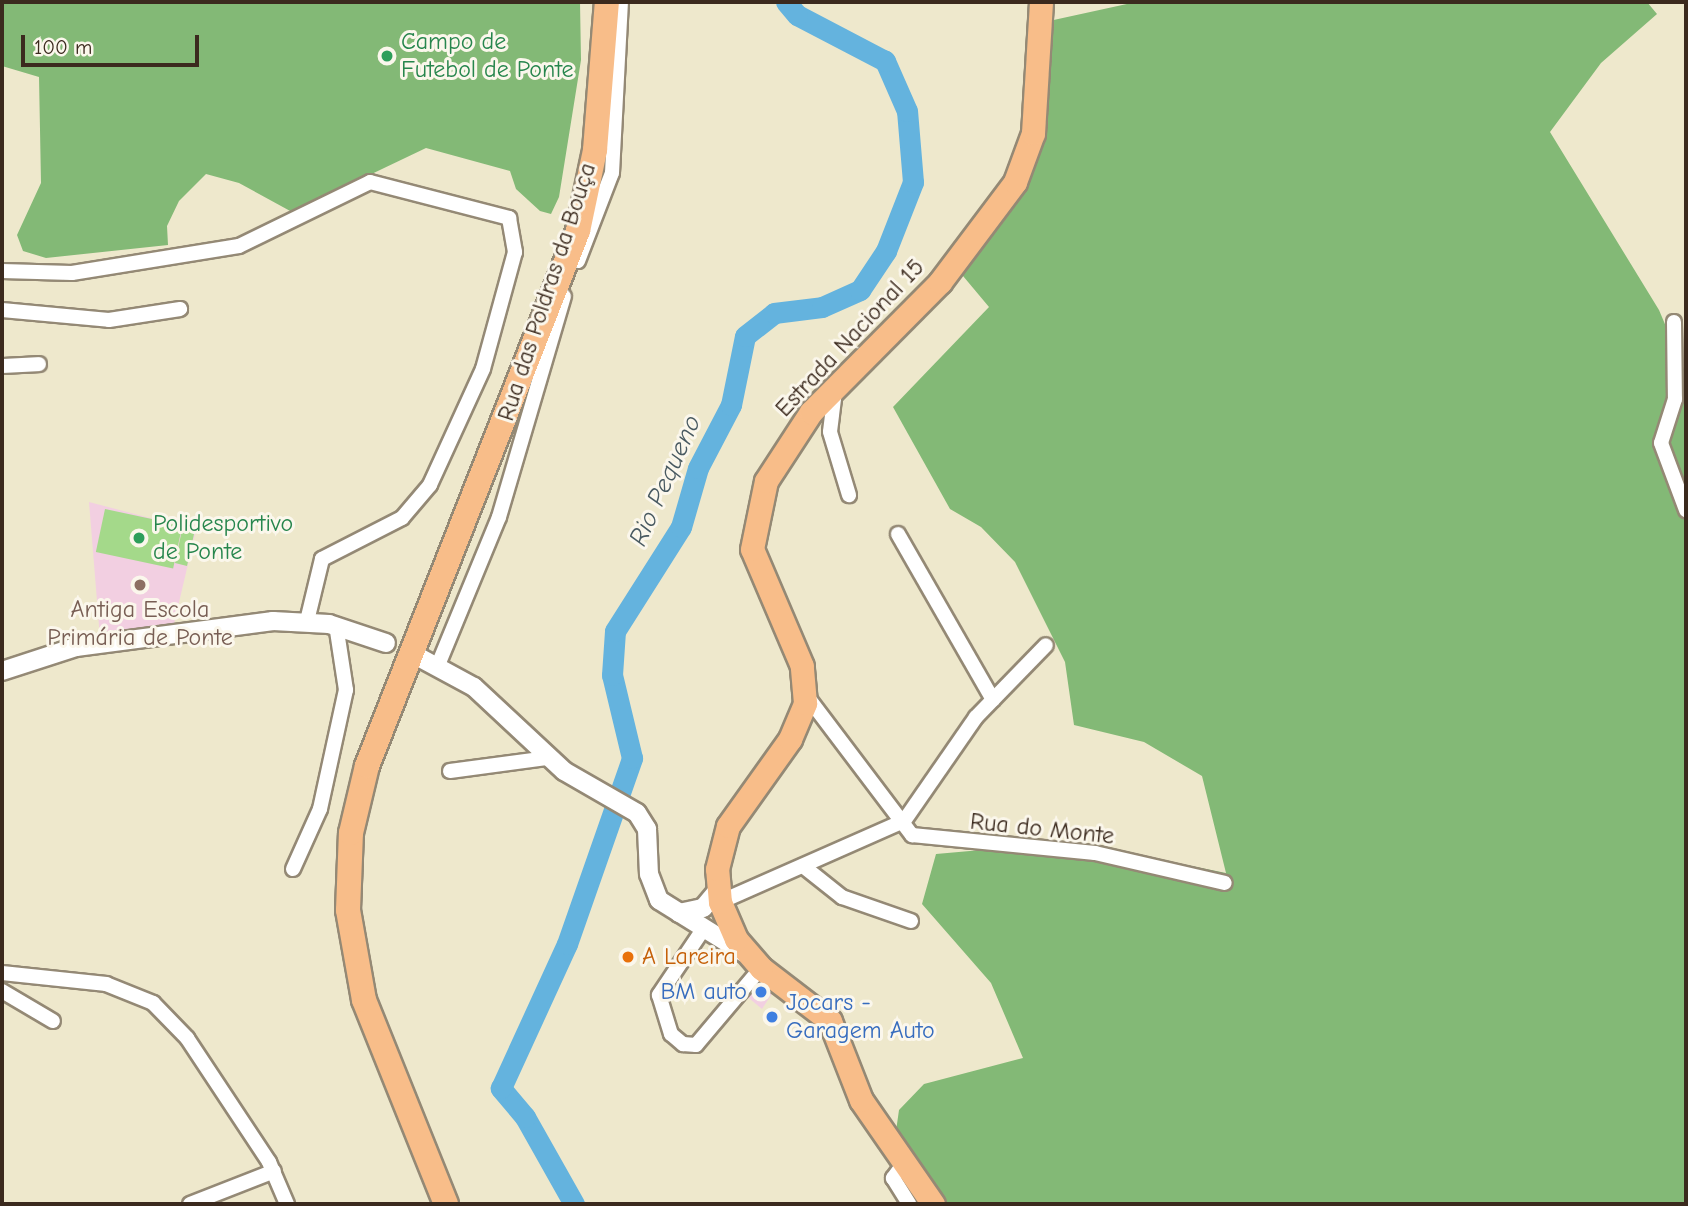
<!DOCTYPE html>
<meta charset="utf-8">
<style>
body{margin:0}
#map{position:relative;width:1688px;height:1206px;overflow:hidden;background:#eee8cc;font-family:"Comic Neue",sans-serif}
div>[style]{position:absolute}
.built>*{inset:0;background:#f2cfe1}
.green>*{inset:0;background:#a4d98a;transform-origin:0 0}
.forest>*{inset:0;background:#83b976}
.river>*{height:21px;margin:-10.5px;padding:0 10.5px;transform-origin:10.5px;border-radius:10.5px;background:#64b3de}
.roads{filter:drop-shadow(2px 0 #948975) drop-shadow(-2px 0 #948975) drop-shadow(0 2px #948975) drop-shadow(0 -2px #948975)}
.minor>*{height:14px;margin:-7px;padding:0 7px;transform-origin:7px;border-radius:7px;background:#fff}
.tertiary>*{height:18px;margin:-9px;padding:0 9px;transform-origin:9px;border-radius:9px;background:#fff}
.primary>*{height:23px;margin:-11.5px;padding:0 11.5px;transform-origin:11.5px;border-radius:11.5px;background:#f8bd89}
.trunk>*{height:24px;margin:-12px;padding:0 12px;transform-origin:12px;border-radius:12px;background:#f8bd89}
.dots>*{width:19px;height:19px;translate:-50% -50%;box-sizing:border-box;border:4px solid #fbf7ec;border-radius:50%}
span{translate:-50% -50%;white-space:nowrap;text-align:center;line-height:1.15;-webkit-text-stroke:6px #fbf7ec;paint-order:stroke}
.leisure-label{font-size:24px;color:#27864d}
.left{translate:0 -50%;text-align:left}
.street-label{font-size:24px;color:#3b2a1e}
.education-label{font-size:24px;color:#785e54}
.food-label{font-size:24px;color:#c56008}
.shop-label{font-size:24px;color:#366cbe}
.right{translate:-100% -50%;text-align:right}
.water-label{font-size:26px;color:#495a61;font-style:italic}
.frame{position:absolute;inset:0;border:4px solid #3b2a1e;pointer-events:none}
.scale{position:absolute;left:21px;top:35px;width:178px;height:32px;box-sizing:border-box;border:4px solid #3b2a1e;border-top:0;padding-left:9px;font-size:21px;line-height:24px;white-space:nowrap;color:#3b2a1e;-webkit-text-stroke:5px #fbf7ec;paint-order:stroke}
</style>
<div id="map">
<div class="built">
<i style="clip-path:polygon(89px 502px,196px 530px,173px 628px,100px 638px)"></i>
<i style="clip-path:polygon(758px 977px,775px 989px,762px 1009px,744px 994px)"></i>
</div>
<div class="green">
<i style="left:105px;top:509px;width:79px;height:44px;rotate:12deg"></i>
<i style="clip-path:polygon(183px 525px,194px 534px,187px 566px,175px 563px)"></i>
</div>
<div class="forest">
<i style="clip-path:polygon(2px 2px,580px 2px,581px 60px,559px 197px,551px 214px,540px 211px,516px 189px,510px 171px,426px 148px,292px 212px,239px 183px,206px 174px,179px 201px,167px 226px,168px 245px,46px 258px,23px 251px,17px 235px,41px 183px,39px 77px,2px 66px)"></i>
<i style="clip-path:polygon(1136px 2px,1647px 2px,1657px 14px,1601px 63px,1550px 132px,1659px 310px,1686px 374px,1686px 1204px,947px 1204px,896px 1131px,899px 1110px,924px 1084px,1023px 1058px,991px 983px,922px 904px,936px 854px,1074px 842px,1226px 873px,1202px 776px,1144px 742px,1074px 725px,1065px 662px,1015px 562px,981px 527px,950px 509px,893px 407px,989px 307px,958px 270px,1011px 203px,1049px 21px)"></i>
</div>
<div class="river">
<i style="left:574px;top:1204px;width:100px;rotate:-119.4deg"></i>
<i style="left:525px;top:1117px;width:38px;rotate:-130deg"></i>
<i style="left:501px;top:1088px;width:158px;rotate:-65.4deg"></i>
<i style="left:567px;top:944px;width:197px;rotate:-70.7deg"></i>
<i style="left:632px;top:758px;width:85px;rotate:-103.5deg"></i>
<i style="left:612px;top:675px;width:44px;rotate:-86.1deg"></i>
<i style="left:615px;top:631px;width:123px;rotate:-57.6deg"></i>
<i style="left:681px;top:527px;width:61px;rotate:-73.9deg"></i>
<i style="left:698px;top:468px;width:71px;rotate:-62.4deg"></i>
<i style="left:731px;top:405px;width:70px;rotate:-78.5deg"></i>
<i style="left:745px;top:336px;width:37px;rotate:-38deg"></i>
<i style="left:774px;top:313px;width:48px;rotate:-7.1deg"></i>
<i style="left:822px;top:307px;width:42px;rotate:-24.1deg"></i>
<i style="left:860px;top:290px;width:47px;rotate:-56.3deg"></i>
<i style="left:886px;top:251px;width:74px;rotate:-68.6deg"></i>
<i style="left:913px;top:182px;width:71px;rotate:-94.8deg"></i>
<i style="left:907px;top:111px;width:55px;rotate:-113.7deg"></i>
<i style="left:885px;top:61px;width:99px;rotate:-152.4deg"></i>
<i style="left:797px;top:15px;width:17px;rotate:-130deg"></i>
</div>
<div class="roads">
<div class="minor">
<i style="left:578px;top:261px;width:94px;rotate:-68.9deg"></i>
<i style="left:612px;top:173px;width:171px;rotate:-87deg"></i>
<i style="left:2px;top:271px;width:70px;rotate:1.6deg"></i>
<i style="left:72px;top:273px;width:169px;rotate:-9.2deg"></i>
<i style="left:239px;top:246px;width:146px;rotate:-26deg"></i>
<i style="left:370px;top:182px;width:144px;rotate:14.5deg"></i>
<i style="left:509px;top:218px;width:35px;rotate:80deg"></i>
<i style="left:515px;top:252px;width:121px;rotate:105.3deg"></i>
<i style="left:483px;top:369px;width:128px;rotate:114.6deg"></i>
<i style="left:430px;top:485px;width:43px;rotate:130.3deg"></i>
<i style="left:402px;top:518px;width:90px;rotate:152.9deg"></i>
<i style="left:322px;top:559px;width:64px;rotate:103.6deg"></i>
<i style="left:2px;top:310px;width:107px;rotate:5.3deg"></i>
<i style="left:109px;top:320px;width:72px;rotate:-8.8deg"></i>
<i style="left:1674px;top:322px;width:77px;rotate:89.3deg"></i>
<i style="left:1675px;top:399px;width:46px;rotate:107.7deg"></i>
<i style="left:1661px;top:443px;width:72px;rotate:69.5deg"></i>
<i style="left:2px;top:366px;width:37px;rotate:-3deg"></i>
<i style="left:835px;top:391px;width:41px;rotate:97deg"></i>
<i style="left:830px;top:432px;width:66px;rotate:73.2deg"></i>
<i style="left:898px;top:534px;width:191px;rotate:60.2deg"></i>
<i style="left:438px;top:665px;width:160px;rotate:-67.6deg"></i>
<i style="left:499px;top:517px;width:230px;rotate:-73.6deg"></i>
<i style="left:806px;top:695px;width:176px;rotate:52.9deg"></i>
<i style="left:912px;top:835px;width:184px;rotate:5.6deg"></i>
<i style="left:1095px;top:853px;width:133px;rotate:13deg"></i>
<i style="left:450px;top:771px;width:99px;rotate:-7.6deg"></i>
<i style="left:803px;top:866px;width:50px;rotate:38.5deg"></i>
<i style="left:842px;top:897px;width:73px;rotate:19.2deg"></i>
<i style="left:293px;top:869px;width:66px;rotate:-65.8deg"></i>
<i style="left:320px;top:809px;width:122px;rotate:-77.7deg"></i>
<i style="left:346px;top:690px;width:66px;rotate:-98.7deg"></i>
<i style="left:720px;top:902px;width:201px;rotate:-23.8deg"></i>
<i style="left:904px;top:821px;width:126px;rotate:-55.3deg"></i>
<i style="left:976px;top:717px;width:100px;rotate:-45.8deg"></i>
<i style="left:704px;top:928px;width:81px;rotate:123.9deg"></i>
<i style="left:659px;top:995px;width:41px;rotate:72.9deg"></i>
<i style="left:671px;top:1034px;width:16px;rotate:40deg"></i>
<i style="left:683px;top:1044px;width:13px;rotate:4deg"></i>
<i style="left:696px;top:1045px;width:101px;rotate:-49.8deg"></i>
<i style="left:2px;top:973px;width:105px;rotate:6deg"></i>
<i style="left:106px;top:984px;width:51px;rotate:22deg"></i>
<i style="left:153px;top:1003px;width:49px;rotate:45.8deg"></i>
<i style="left:187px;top:1038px;width:149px;rotate:56.5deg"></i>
<i style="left:269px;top:1162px;width:46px;rotate:66.8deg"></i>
<i style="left:2px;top:991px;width:59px;rotate:30.5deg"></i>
<i style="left:904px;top:1163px;width:19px;rotate:126deg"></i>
<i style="left:893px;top:1178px;width:31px;rotate:58deg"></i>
<i style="left:190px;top:1204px;width:90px;rotate:-21.4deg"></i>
</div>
<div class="tertiary">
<i style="left:413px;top:654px;width:69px;rotate:28.4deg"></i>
<i style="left:474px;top:687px;width:123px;rotate:43deg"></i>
<i style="left:564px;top:771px;width:84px;rotate:29.9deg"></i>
<i style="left:637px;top:813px;width:19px;rotate:58deg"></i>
<i style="left:647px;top:829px;width:45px;rotate:87.5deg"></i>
<i style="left:649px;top:874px;width:28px;rotate:69deg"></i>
<i style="left:659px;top:900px;width:100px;rotate:31.9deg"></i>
<i style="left:2px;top:671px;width:78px;rotate:-18deg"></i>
<i style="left:76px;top:647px;width:199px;rotate:-7.5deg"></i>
<i style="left:273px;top:621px;width:56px;rotate:3.1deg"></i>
<i style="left:329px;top:624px;width:60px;rotate:18.4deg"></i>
<i style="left:679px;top:913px;width:25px;rotate:-12deg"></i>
<i style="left:703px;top:908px;width:23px;rotate:-50deg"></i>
</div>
<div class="primary">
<i style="left:933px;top:1204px;width:126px;rotate:-124.7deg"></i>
<i style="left:861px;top:1100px;width:85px;rotate:-111.4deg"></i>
<i style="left:830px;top:1021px;width:87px;rotate:-142.5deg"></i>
<i style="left:761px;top:968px;width:38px;rotate:-131deg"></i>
<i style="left:736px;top:939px;width:40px;rotate:-113.4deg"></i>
<i style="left:720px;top:902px;width:33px;rotate:-95deg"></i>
<i style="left:717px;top:869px;width:44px;rotate:-75.7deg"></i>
<i style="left:728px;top:826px;width:107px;rotate:-54.5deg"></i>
<i style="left:790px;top:739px;width:39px;rotate:-67deg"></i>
<i style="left:805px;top:703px;width:37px;rotate:-95deg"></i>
<i style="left:802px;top:666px;width:127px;rotate:-113.1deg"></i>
<i style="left:752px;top:549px;width:69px;rotate:-78.4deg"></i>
<i style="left:766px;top:481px;width:82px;rotate:-56.9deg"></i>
<i style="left:811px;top:412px;width:183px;rotate:-45.2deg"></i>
<i style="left:940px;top:282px;width:125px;rotate:-53.1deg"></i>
<i style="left:1015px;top:182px;width:52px;rotate:-69.8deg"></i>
<i style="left:1033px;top:133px;width:131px;rotate:-86.5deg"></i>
</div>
<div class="trunk">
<i style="left:446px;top:1204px;width:220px;rotate:-111.9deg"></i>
<i style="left:364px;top:1000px;width:91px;rotate:-100.1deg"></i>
<i style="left:348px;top:910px;width:77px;rotate:-87.8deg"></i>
<i style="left:351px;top:833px;width:69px;rotate:-76.6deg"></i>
<i style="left:367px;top:766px;width:575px;rotate:-68.48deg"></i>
<i style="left:578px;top:231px;width:83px;rotate:-78.1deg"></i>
<i style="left:595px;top:150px;width:148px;rotate:-85.4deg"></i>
</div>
</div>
<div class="dots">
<i style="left:387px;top:56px;background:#2e9e5b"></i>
<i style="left:139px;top:538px;background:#2e9e5b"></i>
<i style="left:140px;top:585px;background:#8d6e63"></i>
<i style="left:628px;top:957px;background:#e8710a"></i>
<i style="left:761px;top:992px;background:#3f7fe0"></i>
<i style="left:772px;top:1017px;background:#3f7fe0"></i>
</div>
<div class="leisure-label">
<span class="left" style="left:401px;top:56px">Campo de<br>Futebol de Ponte</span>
<span class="left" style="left:153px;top:538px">Polidesportivo<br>de Ponte</span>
</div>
<div class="street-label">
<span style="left:547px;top:292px;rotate:-72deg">Rua das Poldras da Bouça</span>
<span style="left:850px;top:338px;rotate:-47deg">Estrada Nacional 15</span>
<span style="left:1042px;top:829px;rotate:6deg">Rua do Monte</span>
</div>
<div class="education-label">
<span style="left:140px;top:624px">Antiga Escola<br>Primária de Ponte</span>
</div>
<div class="food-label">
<span class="left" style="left:642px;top:957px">A Lareira</span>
</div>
<div class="shop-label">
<span class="right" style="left:747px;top:992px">BM auto</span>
<span class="left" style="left:786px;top:1017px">Jocars -<br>Garagem Auto</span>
</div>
<div class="water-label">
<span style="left:666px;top:481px;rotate:-66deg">Rio Pequeno</span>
</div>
<div class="frame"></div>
<div class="scale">100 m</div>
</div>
